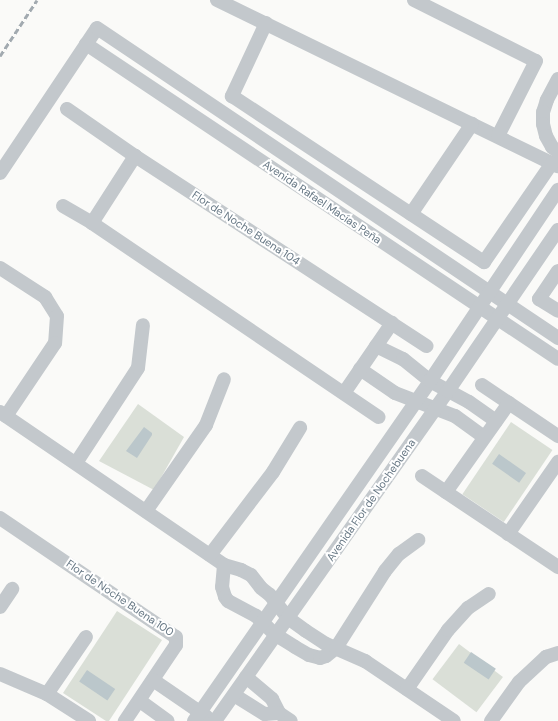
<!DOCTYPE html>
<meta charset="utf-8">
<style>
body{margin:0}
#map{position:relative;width:558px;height:721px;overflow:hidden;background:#fafaf8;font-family:"DM Sans",sans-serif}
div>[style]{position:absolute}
.green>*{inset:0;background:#dadfd7;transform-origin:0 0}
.water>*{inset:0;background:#bbc7cb;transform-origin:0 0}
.street>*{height:14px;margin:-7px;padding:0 7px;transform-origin:7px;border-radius:7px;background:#c3c8cc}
.rail>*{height:3px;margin-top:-1.5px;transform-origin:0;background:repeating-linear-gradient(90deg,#a2aab0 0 6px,transparent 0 9px)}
span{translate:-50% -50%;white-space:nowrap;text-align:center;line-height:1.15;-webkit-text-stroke:4px #fff;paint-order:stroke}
.street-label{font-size:11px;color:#657683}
</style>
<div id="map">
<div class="green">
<i style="clip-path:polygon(138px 404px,184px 437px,154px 490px,99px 461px)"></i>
<i style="left:511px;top:422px;width:50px;height:87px;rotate:34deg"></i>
<i style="clip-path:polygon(117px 611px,162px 640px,109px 721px,106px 721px,63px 693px)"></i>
<i style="left:459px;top:644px;width:55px;height:44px;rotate:37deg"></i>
</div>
<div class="water">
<i style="clip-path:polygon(144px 427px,152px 433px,152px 435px,137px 458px,126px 451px)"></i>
<i style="left:499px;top:454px;width:33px;height:12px;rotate:35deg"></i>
<i style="left:471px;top:652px;width:30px;height:13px;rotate:34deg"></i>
<i style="left:87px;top:670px;width:34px;height:14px;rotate:34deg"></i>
</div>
<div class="street">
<i style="left:217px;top:0;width:379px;rotate:26deg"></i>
<i style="left:414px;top:0;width:136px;rotate:26.6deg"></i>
<i style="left:536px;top:61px;width:84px;rotate:116.9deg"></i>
<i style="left:266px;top:23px;width:81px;rotate:115deg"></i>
<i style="left:232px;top:96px;width:302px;rotate:33.4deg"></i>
<i style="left:484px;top:262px;width:120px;rotate:-55.5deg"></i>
<i style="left:86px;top:44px;width:567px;rotate:33.72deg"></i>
<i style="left:558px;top:79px;width:24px;rotate:118deg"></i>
<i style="left:547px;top:100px;width:13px;rotate:108deg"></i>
<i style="left:543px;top:112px;width:12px;rotate:90deg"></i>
<i style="left:543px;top:124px;width:12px;rotate:76deg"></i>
<i style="left:546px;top:136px;width:13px;rotate:61deg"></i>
<i style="left:552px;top:147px;width:8px;rotate:40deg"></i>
<i style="left:67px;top:109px;width:83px;rotate:34.7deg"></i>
<i style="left:135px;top:156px;width:348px;rotate:33.1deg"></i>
<i style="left:0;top:173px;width:174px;rotate:-56.2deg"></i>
<i style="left:97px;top:28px;width:556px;rotate:33.92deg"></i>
<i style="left:63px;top:206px;width:34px;rotate:30deg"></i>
<i style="left:92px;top:223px;width:346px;rotate:34.1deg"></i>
<i style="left:411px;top:214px;width:109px;rotate:-55.9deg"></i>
<i style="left:92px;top:223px;width:80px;rotate:-57.3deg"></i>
<i style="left:0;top:268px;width:54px;rotate:32.8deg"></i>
<i style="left:45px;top:297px;width:22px;rotate:58deg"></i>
<i style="left:57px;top:316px;width:27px;rotate:94deg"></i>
<i style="left:55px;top:343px;width:88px;rotate:123.9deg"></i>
<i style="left:558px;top:271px;width:34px;rotate:124deg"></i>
<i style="left:539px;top:299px;width:22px;rotate:32deg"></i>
<i style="left:376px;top:346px;width:30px;rotate:26deg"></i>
<i style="left:403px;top:359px;width:35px;rotate:39deg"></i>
<i style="left:430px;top:381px;width:44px;rotate:28.3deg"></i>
<i style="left:469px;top:402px;width:33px;rotate:35deg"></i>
<i style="left:360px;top:369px;width:42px;rotate:34.4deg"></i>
<i style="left:395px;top:393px;width:64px;rotate:21deg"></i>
<i style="left:455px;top:416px;width:36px;rotate:36deg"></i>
<i style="left:482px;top:385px;width:92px;rotate:33.9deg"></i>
<i style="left:344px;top:393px;width:85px;rotate:-55.6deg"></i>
<i style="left:0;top:412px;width:271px;rotate:34.3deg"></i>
<i style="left:224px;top:565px;width:18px;rotate:16deg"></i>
<i style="left:241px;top:570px;width:11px;rotate:27deg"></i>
<i style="left:251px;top:575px;width:16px;rotate:52deg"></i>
<i style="left:261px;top:588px;width:11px;rotate:38deg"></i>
<i style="left:270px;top:595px;width:29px;rotate:52deg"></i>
<i style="left:288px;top:618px;width:22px;rotate:36deg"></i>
<i style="left:306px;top:631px;width:24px;rotate:33deg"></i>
<i style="left:326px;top:644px;width:43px;rotate:23.6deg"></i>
<i style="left:365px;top:661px;width:107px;rotate:34deg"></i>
<i style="left:76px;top:463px;width:113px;rotate:-56.9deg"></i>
<i style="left:138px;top:368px;width:43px;rotate:-83.4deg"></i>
<i style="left:422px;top:476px;width:164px;rotate:33.8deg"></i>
<i style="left:446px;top:492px;width:109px;rotate:-54.7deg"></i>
<i style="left:146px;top:511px;width:105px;rotate:-55.1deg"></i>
<i style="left:206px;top:425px;width:49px;rotate:-68.6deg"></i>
<i style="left:0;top:518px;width:212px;rotate:34.1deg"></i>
<i style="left:176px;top:637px;width:8px;rotate:90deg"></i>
<i style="left:176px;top:645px;width:92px;rotate:123.9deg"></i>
<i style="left:508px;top:534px;width:88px;rotate:-55.2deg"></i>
<i style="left:210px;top:555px;width:104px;rotate:-52.8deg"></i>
<i style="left:273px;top:472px;width:52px;rotate:-58.5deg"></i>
<i style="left:224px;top:565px;width:22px;rotate:95deg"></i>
<i style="left:222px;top:587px;width:10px;rotate:73deg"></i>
<i style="left:225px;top:597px;width:5px;rotate:53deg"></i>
<i style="left:228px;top:601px;width:32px;rotate:28deg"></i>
<i style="left:256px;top:616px;width:28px;rotate:44deg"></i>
<i style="left:276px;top:635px;width:22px;rotate:32deg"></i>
<i style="left:295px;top:647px;width:16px;rotate:30deg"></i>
<i style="left:309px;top:655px;width:11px;rotate:15deg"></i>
<i style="left:320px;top:658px;width:6px;rotate:-18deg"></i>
<i style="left:326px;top:656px;width:13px;rotate:-39deg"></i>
<i style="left:336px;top:648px;width:91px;rotate:-57.5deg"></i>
<i style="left:385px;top:571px;width:22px;rotate:-51deg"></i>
<i style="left:399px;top:554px;width:24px;rotate:-36deg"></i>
<i style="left:0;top:607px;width:22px;rotate:-56deg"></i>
<i style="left:0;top:674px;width:51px;rotate:23.1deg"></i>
<i style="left:47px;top:694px;width:50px;rotate:32.7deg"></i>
<i style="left:246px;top:677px;width:34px;rotate:40deg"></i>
<i style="left:272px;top:699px;width:16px;rotate:63deg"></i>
<i style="left:279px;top:713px;width:14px;rotate:34deg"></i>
<i style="left:153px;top:680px;width:65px;rotate:34.4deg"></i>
<i style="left:407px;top:689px;width:72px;rotate:-55.2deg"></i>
<i style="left:448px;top:630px;width:30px;rotate:-48deg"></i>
<i style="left:468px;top:608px;width:25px;rotate:-34deg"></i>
<i style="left:47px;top:694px;width:69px;rotate:-55.6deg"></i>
<i style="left:234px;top:695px;width:36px;rotate:32deg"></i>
<i style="left:265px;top:714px;width:14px;rotate:-4deg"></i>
<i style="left:140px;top:701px;width:34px;rotate:36deg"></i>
<i style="left:194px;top:721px;width:414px;rotate:-55.2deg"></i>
<i style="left:430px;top:381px;width:230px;rotate:-56.2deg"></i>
<i style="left:215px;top:721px;width:404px;rotate:-54.8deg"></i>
<i style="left:448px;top:391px;width:195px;rotate:-55.7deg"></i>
<i style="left:491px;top:721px;width:48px;rotate:-54.3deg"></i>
<i style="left:519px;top:682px;width:37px;rotate:-43deg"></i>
<i style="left:546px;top:657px;width:13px;rotate:-18deg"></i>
</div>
<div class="rail">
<i style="left:0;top:56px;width:67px;rotate:-56.5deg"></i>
</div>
<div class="street-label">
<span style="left:322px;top:202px;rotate:34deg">Avenida Rafael Macías Peña</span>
<span style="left:246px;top:228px;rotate:33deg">Flor de Noche Buena 104</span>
<span style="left:371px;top:500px;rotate:-55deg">Avenida Flor de Nochebuena</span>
<span style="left:120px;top:598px;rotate:34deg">Flor de Noche Buena 100</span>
</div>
</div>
